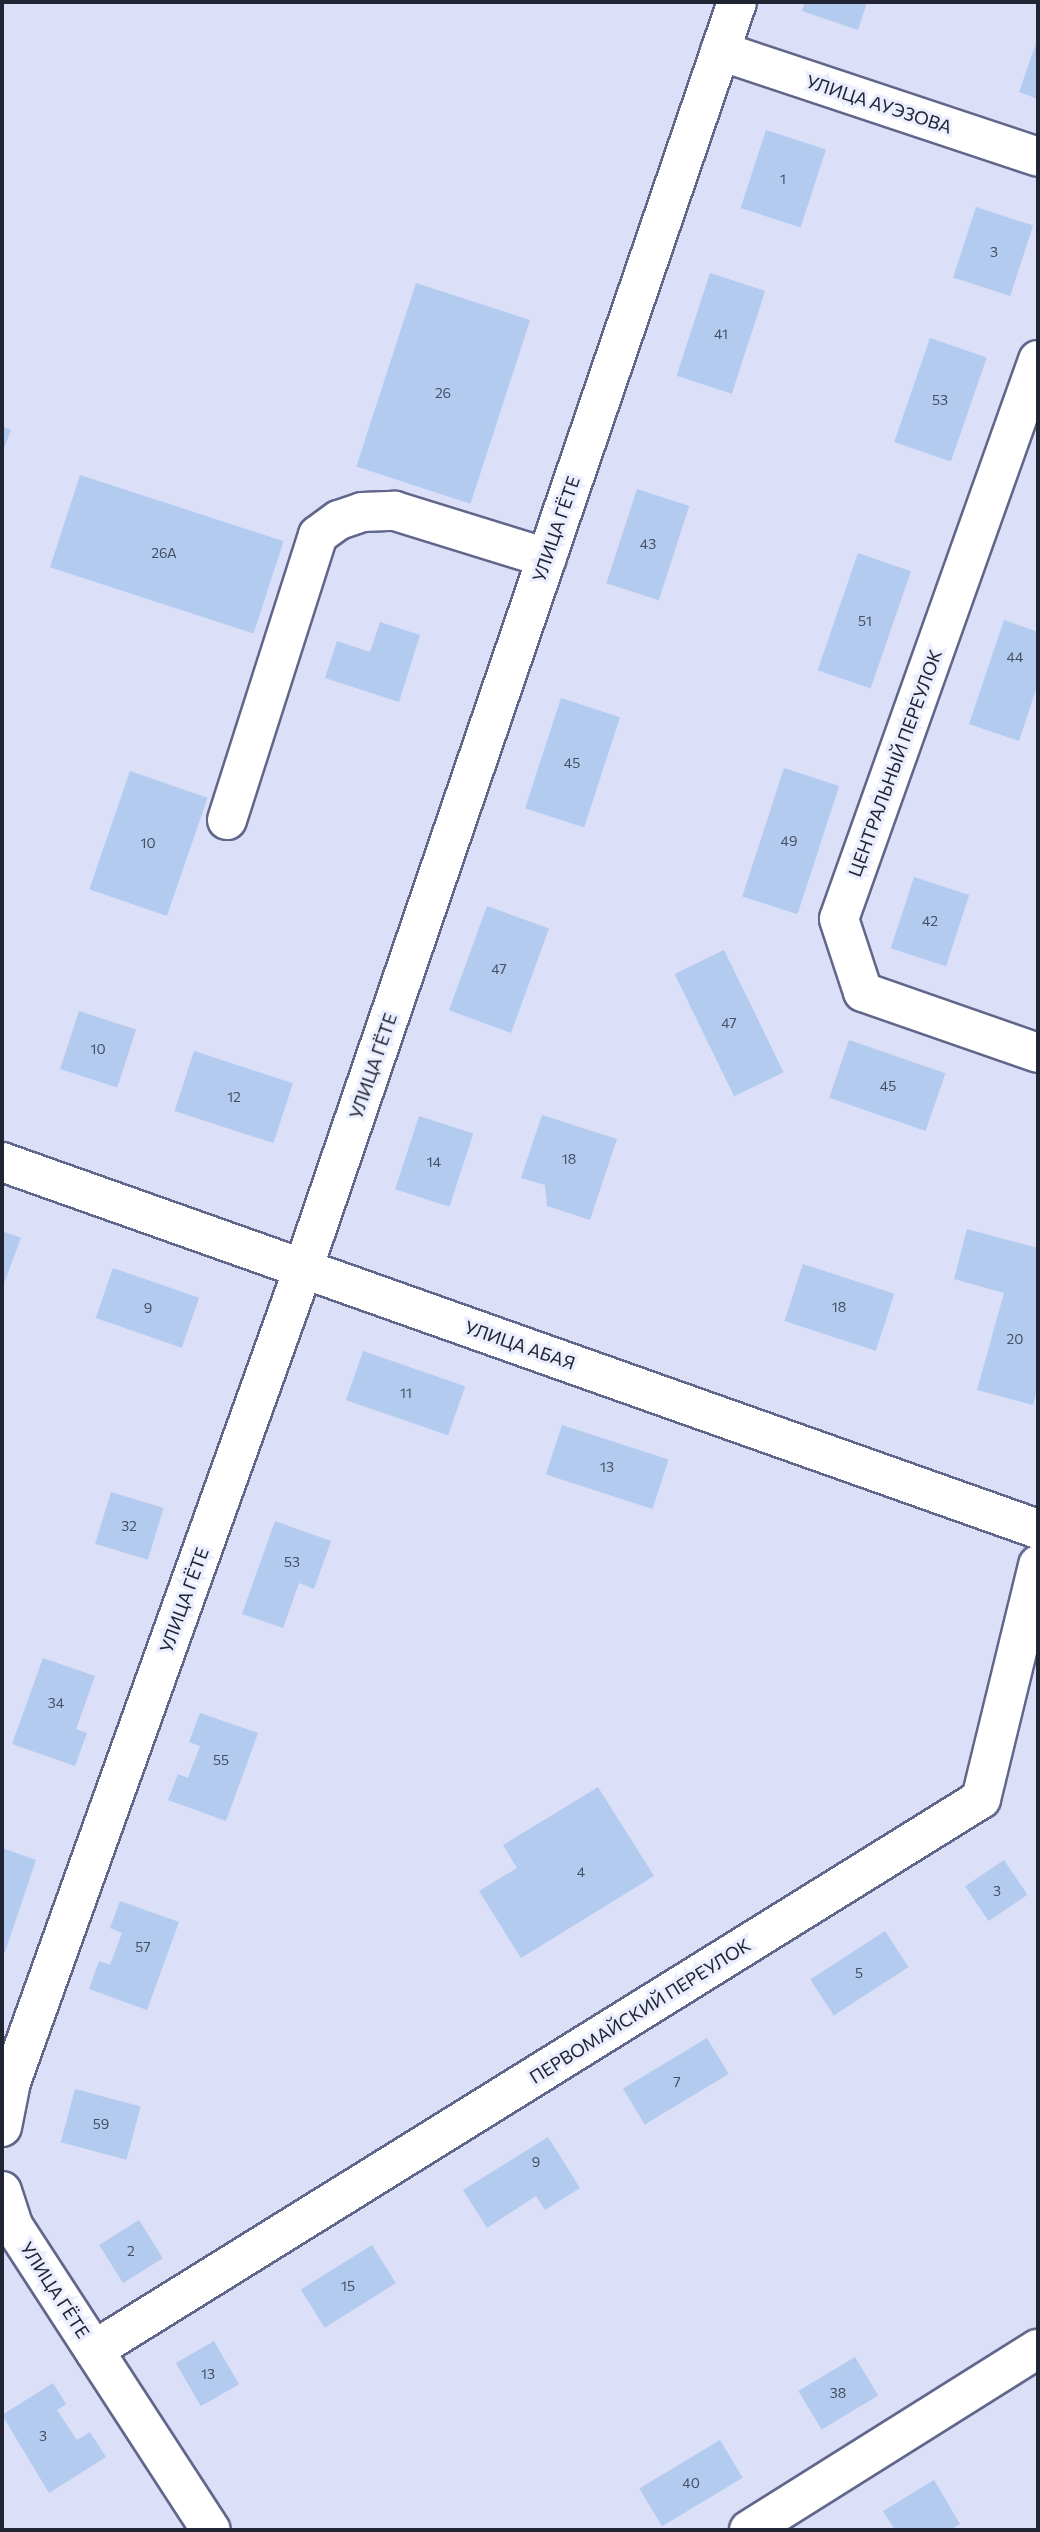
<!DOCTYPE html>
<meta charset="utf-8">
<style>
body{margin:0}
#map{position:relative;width:1040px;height:2532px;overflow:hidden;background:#dbdff8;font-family:Commissioner,sans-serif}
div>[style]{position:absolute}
.building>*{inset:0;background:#b2cbef;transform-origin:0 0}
.roads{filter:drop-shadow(2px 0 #61668b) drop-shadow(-2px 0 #61668b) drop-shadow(0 2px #61668b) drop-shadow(0 -2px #61668b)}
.minor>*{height:38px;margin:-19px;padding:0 19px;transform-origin:19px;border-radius:19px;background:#fff}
span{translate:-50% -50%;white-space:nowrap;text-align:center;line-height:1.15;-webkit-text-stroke:6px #eaedfe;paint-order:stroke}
.number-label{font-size:14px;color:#454e62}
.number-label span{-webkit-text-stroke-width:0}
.street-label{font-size:18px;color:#212433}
.frame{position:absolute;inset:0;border:4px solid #212433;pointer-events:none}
</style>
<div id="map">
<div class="building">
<i style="clip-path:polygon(805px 2px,867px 2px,858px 30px,802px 11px)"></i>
<i style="clip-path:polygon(1038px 38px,1038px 99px,1019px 92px)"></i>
<i style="left:766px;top:130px;width:63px;height:82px;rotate:18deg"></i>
<i style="left:976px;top:207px;width:60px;height:74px;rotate:18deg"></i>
<i style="left:710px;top:273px;width:58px;height:108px;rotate:18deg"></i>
<i style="left:416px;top:283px;width:120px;height:193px;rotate:18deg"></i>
<i style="left:930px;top:338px;width:60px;height:110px;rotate:19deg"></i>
<i style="clip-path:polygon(2px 426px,11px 430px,2px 453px)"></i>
<i style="left:80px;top:475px;width:214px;height:97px;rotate:18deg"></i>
<i style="left:637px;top:489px;width:55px;height:99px;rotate:18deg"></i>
<i style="left:858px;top:553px;width:56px;height:124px;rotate:19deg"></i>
<i style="clip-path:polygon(1004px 620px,1038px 632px,1038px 683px,1019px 741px,969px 724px)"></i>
<i style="clip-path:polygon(380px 622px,420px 635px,399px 702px,325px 678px,337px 641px,370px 652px)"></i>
<i style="left:561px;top:698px;width:62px;height:116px;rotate:18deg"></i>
<i style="left:784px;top:768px;width:58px;height:135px;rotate:18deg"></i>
<i style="left:130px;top:771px;width:82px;height:125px;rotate:19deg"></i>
<i style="left:914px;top:877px;width:58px;height:75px;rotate:18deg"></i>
<i style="left:487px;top:906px;width:66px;height:111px;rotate:20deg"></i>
<i style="left:724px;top:950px;width:136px;height:55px;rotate:64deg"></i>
<i style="left:79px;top:1011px;width:60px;height:61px;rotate:18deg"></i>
<i style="left:849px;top:1040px;width:102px;height:61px;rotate:19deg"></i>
<i style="left:194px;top:1051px;width:104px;height:63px;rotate:18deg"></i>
<i style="clip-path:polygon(542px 1115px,617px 1139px,590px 1220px,547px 1206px,545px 1185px,521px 1178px)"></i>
<i style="left:419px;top:1116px;width:57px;height:77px;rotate:18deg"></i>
<i style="clip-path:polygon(967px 1229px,1038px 1248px,1038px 1385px,1033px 1405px,977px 1390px,1004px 1293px,954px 1279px)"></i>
<i style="clip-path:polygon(2px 1231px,21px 1238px,4px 1283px,2px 1282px)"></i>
<i style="left:803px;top:1264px;width:96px;height:60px;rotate:18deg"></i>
<i style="left:113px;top:1268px;width:91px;height:53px;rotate:19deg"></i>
<i style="left:363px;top:1351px;width:108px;height:52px;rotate:19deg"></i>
<i style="left:562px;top:1425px;width:112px;height:52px;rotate:18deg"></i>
<i style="left:111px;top:1492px;width:55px;height:54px;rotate:17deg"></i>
<i style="clip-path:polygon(275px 1521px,331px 1541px,314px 1589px,299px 1583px,283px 1628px,242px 1614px)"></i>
<i style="clip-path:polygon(43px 1658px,95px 1676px,76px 1729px,87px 1733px,75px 1766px,12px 1744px)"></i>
<i style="clip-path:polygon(200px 1713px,258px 1733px,226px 1821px,168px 1800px,178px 1774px,188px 1778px,200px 1746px,189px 1742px)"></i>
<i style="clip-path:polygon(598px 1787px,654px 1876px,521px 1958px,479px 1891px,517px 1868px,503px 1845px)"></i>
<i style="clip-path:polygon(2px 1848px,36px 1860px,5px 1952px,2px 1951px)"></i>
<i style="left:1004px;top:1860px;width:42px;height:47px;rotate:56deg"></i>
<i style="clip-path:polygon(120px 1901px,179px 1922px,147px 2010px,89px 1989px,99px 1961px,110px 1965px,122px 1933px,110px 1928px)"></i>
<i style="left:885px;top:1931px;width:43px;height:89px;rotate:57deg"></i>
<i style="left:707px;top:2038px;width:42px;height:98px;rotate:59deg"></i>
<i style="left:75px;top:2089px;width:68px;height:55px;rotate:15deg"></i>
<i style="clip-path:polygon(548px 2137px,580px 2188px,545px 2210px,536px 2196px,487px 2228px,463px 2190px)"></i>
<i style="left:139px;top:2220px;width:45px;height:47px;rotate:58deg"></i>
<i style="left:372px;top:2245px;width:45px;height:84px;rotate:58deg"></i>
<i style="left:214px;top:2341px;width:50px;height:44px;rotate:60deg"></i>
<i style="left:855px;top:2357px;width:45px;height:66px;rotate:59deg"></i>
<i style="clip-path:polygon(53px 2383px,66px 2404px,57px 2410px,77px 2440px,90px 2432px,106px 2457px,49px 2493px,2px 2415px)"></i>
<i style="left:720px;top:2440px;width:44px;height:94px;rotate:59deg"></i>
<i style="clip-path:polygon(934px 2480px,960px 2524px,950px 2530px,895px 2530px,883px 2511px)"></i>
</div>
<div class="roads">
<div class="minor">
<i style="left:720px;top:51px;width:335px;rotate:18.4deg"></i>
<i style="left:1038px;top:360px;width:593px;rotate:109.6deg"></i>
<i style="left:839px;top:919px;width:77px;rotate:71.8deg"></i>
<i style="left:863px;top:992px;width:185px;rotate:19.2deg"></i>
<i style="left:227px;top:820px;width:299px;rotate:-72.3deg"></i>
<i style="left:318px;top:535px;width:26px;rotate:-36deg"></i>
<i style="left:339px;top:520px;width:24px;rotate:-19deg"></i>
<i style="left:362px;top:512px;width:33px;rotate:-2deg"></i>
<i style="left:395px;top:511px;width:159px;rotate:17.2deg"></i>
<i style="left:2px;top:1162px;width:1099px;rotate:19.51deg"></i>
<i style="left:2px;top:2127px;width:46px;rotate:-78.7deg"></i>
<i style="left:11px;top:2082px;width:864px;rotate:-70.24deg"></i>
<i style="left:303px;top:1269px;width:1339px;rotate:-71.09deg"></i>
<i style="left:2px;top:2191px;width:38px;rotate:72deg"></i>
<i style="left:14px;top:2227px;width:361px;rotate:57deg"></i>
<i style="left:94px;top:2350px;width:1044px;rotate:-31.85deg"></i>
<i style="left:981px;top:1799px;width:241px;rotate:-76.3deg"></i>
<i style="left:749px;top:2530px;width:341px;rotate:-32.1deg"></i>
</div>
</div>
<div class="number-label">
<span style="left:783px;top:179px">1</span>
<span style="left:994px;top:252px">3</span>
<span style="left:721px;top:334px">41</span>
<span style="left:443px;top:393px">26</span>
<span style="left:940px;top:400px">53</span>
<span style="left:648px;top:544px">43</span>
<span style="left:164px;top:553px">26A</span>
<span style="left:865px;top:621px">51</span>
<span style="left:1015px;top:657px">44</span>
<span style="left:572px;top:763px">45</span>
<span style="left:789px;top:841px">49</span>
<span style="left:148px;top:843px">10</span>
<span style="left:930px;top:921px">42</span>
<span style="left:499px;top:969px">47</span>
<span style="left:729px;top:1023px">47</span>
<span style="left:98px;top:1049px">10</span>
<span style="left:888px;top:1086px">45</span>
<span style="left:234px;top:1097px">12</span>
<span style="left:569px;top:1159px">18</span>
<span style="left:434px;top:1162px">14</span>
<span style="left:839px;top:1307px">18</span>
<span style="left:148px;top:1308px">9</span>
<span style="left:1015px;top:1339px">20</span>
<span style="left:406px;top:1393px">11</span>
<span style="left:607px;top:1467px">13</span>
<span style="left:129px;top:1526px">32</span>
<span style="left:292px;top:1562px">53</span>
<span style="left:56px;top:1703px">34</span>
<span style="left:221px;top:1760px">55</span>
<span style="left:581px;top:1872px">4</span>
<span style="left:997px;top:1891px">3</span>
<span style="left:143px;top:1947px">57</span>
<span style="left:859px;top:1973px">5</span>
<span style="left:677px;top:2082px">7</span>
<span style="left:101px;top:2124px">59</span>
<span style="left:536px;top:2162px">9</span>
<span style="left:131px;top:2251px">2</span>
<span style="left:348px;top:2286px">15</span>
<span style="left:208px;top:2374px">13</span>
<span style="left:838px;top:2393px">38</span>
<span style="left:43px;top:2436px">3</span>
<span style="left:691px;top:2483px">40</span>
</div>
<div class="street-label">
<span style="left:879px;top:104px;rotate:18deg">УЛИЦА АУЭЗОВА</span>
<span style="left:556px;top:529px;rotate:-71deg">УЛИЦА ГЁТЕ</span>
<span style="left:895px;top:763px;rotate:-70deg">ЦЕНТРАЛЬНЫЙ ПЕРЕУЛОК</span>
<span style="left:373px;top:1066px;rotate:-71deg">УЛИЦА ГЁТЕ</span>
<span style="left:520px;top:1345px;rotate:19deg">УЛИЦА АБАЯ</span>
<span style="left:184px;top:1600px;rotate:-70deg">УЛИЦА ГЁТЕ</span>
<span style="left:640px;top:2011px;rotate:-32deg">ПЕРВОМАЙСКИЙ ПЕРЕУЛОК</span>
<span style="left:55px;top:2290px;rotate:57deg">УЛИЦА ГЁТЕ</span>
</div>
<div class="frame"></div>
</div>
